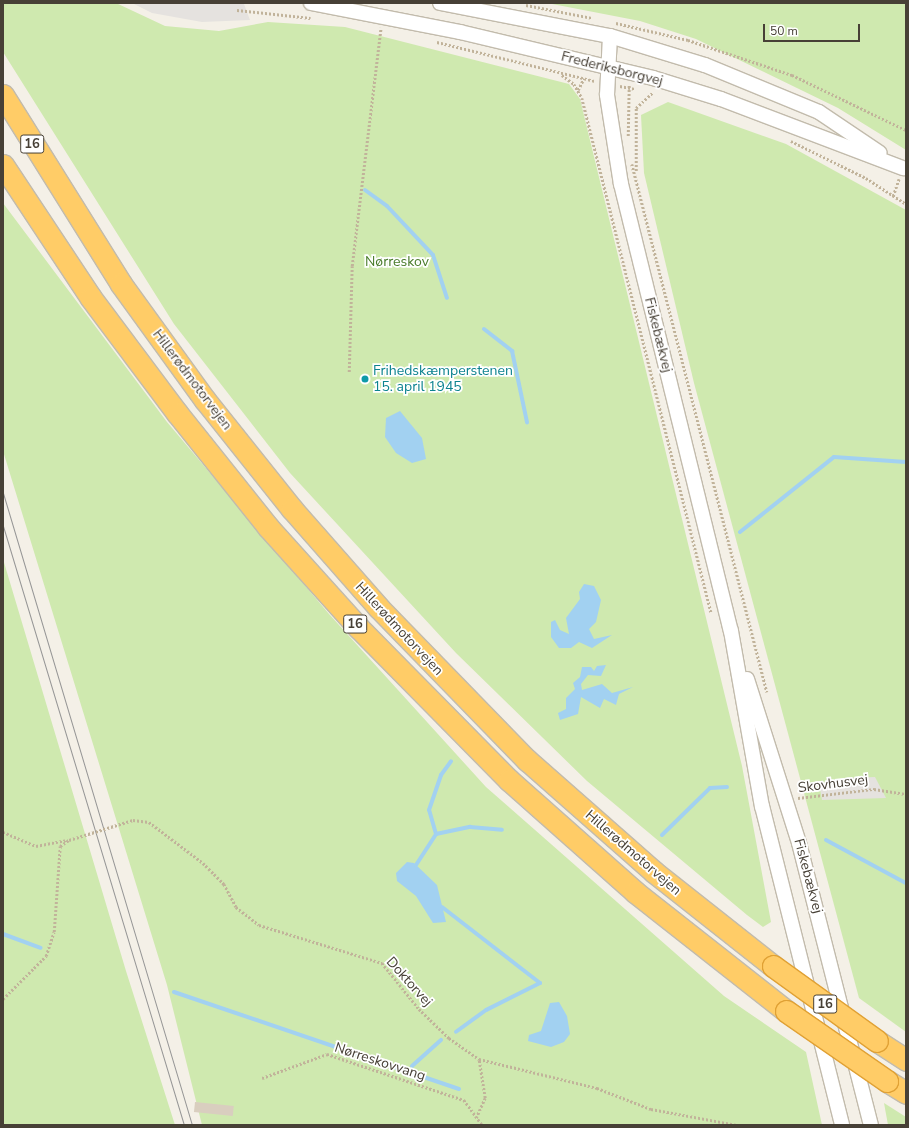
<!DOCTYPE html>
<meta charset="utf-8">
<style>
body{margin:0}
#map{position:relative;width:909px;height:1128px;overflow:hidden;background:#f4f0e7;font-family:"Nunito Sans",sans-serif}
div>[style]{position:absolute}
.green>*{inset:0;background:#cfe9af}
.parking>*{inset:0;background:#e5e2df}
.water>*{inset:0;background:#a2d1f1}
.stream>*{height:4px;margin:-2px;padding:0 2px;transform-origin:2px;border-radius:2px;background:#a2d1f1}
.building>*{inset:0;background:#d9cebf;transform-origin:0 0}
.path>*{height:2.5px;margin-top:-1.25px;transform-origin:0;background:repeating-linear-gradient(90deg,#c1b39a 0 2px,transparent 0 4px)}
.roads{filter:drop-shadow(1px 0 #c2bbac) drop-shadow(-1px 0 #c2bbac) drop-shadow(0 1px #c2bbac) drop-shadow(0 -1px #c2bbac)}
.tertiary>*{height:14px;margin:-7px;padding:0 7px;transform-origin:7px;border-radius:7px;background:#fff}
.motorway>*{height:21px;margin:-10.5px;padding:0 10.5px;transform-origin:10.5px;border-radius:10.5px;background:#ffcc67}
.tram>*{height:1px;margin:-0.5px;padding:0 0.5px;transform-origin:0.5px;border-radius:0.5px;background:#969696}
.path-bridge>*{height:2.5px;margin-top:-1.25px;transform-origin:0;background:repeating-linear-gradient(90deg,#c1b39a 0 2px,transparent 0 4px)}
.bridges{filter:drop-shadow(1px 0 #e0a135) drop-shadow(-1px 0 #e0a135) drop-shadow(0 1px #e0a135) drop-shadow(0 -1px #e0a135)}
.motorway-bridge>*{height:21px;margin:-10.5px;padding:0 10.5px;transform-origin:10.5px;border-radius:10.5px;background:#ffcc67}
.dots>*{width:11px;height:11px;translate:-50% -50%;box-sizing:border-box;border:2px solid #fff;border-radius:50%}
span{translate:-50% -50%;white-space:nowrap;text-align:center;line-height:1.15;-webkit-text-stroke:3.5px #fff;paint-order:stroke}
.shield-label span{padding:1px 3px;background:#fff;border:1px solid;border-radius:3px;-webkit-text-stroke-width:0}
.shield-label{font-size:13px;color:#474036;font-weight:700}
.street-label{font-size:14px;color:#474036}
.park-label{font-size:14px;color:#477a28}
.culture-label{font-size:14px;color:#0d838f}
.left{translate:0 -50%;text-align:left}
.frame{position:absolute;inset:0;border:4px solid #474036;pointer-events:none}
.scale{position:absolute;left:763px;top:24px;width:97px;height:18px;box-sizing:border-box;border:2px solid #474036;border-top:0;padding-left:5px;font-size:12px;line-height:14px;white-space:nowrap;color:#474036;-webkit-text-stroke:3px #fff;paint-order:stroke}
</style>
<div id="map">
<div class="green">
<i style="clip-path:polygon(3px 3px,116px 3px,165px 26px,219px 31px,268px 22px,345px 27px,569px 84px,580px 99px,742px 766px,771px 922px,763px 927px,747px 915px,587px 781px,456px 653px,290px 473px,174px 324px,3px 52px)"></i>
<i style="clip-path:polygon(547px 3px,906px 3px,906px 150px,838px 108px,696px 39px,640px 21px)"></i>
<i style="clip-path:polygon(668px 102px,786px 144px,906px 210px,906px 1032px,859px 998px,694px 383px,644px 173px,641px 115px)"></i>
<i style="clip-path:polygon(3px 203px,167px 422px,329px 614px,486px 787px,724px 996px,806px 1052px,822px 1125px,202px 1125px,167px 985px,3px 451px)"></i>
<i style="clip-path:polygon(3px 559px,126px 971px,175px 1125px,3px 1125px)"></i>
<i style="clip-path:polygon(884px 1103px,906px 1117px,906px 1125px,888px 1125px)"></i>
</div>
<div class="parking">
<i style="clip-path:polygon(132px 3px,240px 3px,244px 4px,250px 20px,202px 22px,152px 13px)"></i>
<i style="clip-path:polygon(875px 777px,886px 798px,822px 800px,819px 784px,844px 778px)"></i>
</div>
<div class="water">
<i style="clip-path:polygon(400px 411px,422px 438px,426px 459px,412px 463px,396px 453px,385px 437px,386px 418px)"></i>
<i style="clip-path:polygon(584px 584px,594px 586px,601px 600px,596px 622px,589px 629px,594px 639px,612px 635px,592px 648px,579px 642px,571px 648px,559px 648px,551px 637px,551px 622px,555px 620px,560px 630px,569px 634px,566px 618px,580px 599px,579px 592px)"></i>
<i style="clip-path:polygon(606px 665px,601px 676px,588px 675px,581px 684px,582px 690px,602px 684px,612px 693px,633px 687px,619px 694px,616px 705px,604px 699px,600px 708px,581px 697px,578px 714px,560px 720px,558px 713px,566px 709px,566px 698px,575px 689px,573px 683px,580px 677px,582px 667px,591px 667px,594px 671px,597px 666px)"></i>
<i style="clip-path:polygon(407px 862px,414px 863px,437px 885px,446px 922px,433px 923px,416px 896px,397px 881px,396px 873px)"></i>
<i style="clip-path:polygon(559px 1002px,567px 1016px,570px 1034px,564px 1042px,551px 1047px,528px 1041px,529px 1035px,541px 1031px,550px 1003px)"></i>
</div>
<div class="stream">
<i style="left:365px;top:190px;width:27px;rotate:36deg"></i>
<i style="left:387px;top:206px;width:67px;rotate:46.8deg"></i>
<i style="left:433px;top:255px;width:45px;rotate:72deg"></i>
<i style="left:484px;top:329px;width:36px;rotate:38deg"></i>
<i style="left:512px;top:351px;width:73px;rotate:78.1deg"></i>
<i style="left:740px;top:532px;width:120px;rotate:-38.6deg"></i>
<i style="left:834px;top:457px;width:72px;rotate:4deg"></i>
<i style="left:436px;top:834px;width:25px;rotate:-106deg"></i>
<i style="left:429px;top:810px;width:37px;rotate:-71deg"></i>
<i style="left:441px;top:775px;width:17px;rotate:-54deg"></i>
<i style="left:662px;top:835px;width:67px;rotate:-44.4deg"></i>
<i style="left:710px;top:788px;width:17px;rotate:-3deg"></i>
<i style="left:826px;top:840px;width:91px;rotate:28.3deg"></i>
<i style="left:416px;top:865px;width:37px;rotate:-57deg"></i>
<i style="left:436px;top:834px;width:35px;rotate:-12deg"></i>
<i style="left:470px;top:827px;width:32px;rotate:5deg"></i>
<i style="left:442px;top:907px;width:124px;rotate:37.8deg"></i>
<i style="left:540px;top:983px;width:60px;rotate:153.4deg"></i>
<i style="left:486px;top:1010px;width:37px;rotate:144deg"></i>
<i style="left:3px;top:934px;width:40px;rotate:20.2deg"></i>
<i style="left:174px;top:992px;width:301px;rotate:18.8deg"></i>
<i style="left:412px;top:1066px;width:39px;rotate:-42deg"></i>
</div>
<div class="building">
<i style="left:195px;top:1102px;width:39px;height:10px;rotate:6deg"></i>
</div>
<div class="path">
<i style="left:526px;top:5px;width:67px;rotate:11.1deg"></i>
<i style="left:237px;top:10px;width:74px;rotate:6.2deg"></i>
<i style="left:616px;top:23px;width:74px;rotate:13.3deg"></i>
<i style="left:688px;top:40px;width:110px;rotate:18.6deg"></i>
<i style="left:792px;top:75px;width:127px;rotate:25.8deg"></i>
<i style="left:437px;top:42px;width:163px;rotate:13.9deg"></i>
<i style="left:562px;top:75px;width:15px;rotate:37deg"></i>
<i style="left:574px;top:84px;width:16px;rotate:60deg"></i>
<i style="left:582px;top:98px;width:530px;rotate:75.91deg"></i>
<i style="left:620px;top:86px;width:15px;rotate:11deg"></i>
<i style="left:578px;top:90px;width:13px;rotate:-63deg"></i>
<i style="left:628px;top:136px;width:51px;rotate:-88.9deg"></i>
<i style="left:791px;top:141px;width:84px;rotate:26.3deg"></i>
<i style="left:866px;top:178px;width:48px;rotate:33deg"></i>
<i style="left:632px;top:164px;width:545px;rotate:75.66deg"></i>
<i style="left:636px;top:171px;width:63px;rotate:-90deg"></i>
<i style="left:636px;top:108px;width:23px;rotate:-43deg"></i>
<i style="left:893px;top:196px;width:18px;rotate:-71deg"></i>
<i style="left:349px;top:372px;width:106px;rotate:-88.4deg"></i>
<i style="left:352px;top:266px;width:240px;rotate:-83.1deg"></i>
<i style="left:798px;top:798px;width:77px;rotate:-6.8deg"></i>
<i style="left:874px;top:789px;width:32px;rotate:9deg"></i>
<i style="left:133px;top:820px;width:16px;rotate:7deg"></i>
<i style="left:149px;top:822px;width:68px;rotate:37.2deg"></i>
<i style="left:203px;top:863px;width:30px;rotate:45deg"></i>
<i style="left:224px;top:884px;width:26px;rotate:62deg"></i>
<i style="left:236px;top:907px;width:29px;rotate:38deg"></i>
<i style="left:259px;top:925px;width:129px;rotate:17.2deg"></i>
<i style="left:382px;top:963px;width:59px;rotate:51.2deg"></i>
<i style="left:419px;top:1009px;width:42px;rotate:44deg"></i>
<i style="left:449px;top:1038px;width:37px;rotate:35deg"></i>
<i style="left:479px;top:1059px;width:122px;rotate:13.8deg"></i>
<i style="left:597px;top:1088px;width:58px;rotate:21.3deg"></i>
<i style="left:651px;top:1109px;width:87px;rotate:10.5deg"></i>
<i style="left:3px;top:832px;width:36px;rotate:23deg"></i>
<i style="left:36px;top:846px;width:32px;rotate:-11deg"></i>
<i style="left:3px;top:999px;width:61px;rotate:-45deg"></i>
<i style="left:46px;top:956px;width:25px;rotate:-72deg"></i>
<i style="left:54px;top:932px;width:86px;rotate:-86deg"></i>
<i style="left:60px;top:846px;width:11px;rotate:-34deg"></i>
<i style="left:262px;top:1078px;width:69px;rotate:-20.3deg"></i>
<i style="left:327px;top:1054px;width:145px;rotate:18.6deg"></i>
<i style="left:464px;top:1100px;width:31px;rotate:54deg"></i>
<i style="left:476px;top:1118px;width:22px;rotate:-66deg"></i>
<i style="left:485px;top:1098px;width:39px;rotate:-99deg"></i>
</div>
<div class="roads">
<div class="tertiary">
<i style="left:311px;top:3px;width:152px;rotate:11deg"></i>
<i style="left:460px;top:32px;width:198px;rotate:13.4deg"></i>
<i style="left:653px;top:78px;width:71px;rotate:17.2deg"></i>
<i style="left:721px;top:99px;width:195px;rotate:20.8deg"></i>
<i style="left:440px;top:3px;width:173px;rotate:11deg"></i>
<i style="left:610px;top:36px;width:99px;rotate:17deg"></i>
<i style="left:705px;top:65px;width:123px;rotate:22.4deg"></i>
<i style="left:819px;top:112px;width:73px;rotate:33.9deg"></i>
<i style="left:610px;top:36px;width:59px;rotate:92.9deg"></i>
<i style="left:607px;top:95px;width:90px;rotate:81.1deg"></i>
<i style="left:621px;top:184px;width:460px;rotate:76.2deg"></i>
<i style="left:731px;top:631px;width:178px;rotate:80deg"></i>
<i style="left:762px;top:806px;width:329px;rotate:75.9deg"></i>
<i style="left:747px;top:679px;width:172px;rotate:72.4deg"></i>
<i style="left:799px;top:843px;width:291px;rotate:75.7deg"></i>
</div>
<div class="motorway">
<i style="left:3px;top:95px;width:223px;rotate:58deg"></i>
<i style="left:121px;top:284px;width:143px;rotate:54.1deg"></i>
<i style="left:205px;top:400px;width:139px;rotate:51.4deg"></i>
<i style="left:292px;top:509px;width:130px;rotate:48.7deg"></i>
<i style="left:378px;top:607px;width:214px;rotate:45.8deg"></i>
<i style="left:527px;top:760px;width:169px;rotate:41.4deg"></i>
<i style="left:654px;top:872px;width:152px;rotate:38.3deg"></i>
<i style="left:3px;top:165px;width:159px;rotate:56.5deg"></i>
<i style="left:91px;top:298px;width:144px;rotate:53.2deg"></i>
<i style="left:177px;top:413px;width:146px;rotate:51.4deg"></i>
<i style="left:268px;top:527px;width:135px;rotate:48deg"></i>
<i style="left:358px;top:627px;width:215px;rotate:45.4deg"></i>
<i style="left:509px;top:780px;width:169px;rotate:41.6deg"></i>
<i style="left:635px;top:892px;width:192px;rotate:38.2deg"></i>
<i style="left:877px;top:1041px;width:35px;rotate:33deg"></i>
<i style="left:887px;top:1081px;width:22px;rotate:32deg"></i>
</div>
</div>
<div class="tram">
<i style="left:3px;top:493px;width:660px;rotate:73.35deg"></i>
<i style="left:3px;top:526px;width:626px;rotate:73.19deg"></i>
</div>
<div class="path-bridge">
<i style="left:69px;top:840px;width:67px;rotate:-17.4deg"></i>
</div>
<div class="bridges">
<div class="motorway-bridge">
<i style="left:773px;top:966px;width:128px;rotate:35.8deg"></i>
<i style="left:786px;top:1011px;width:123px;rotate:34.7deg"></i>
</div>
</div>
<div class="dots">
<i style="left:365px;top:379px;background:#0f9aa8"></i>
</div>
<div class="shield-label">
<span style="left:32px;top:144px">16</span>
<span style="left:355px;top:624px">16</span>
<span style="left:825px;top:1004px">16</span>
</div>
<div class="street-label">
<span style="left:612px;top:69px;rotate:14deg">Frederiksborgvej</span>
<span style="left:658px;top:335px;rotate:76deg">Fiskebækvej</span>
<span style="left:192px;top:380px;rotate:53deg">Hillerødmotorvejen</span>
<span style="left:399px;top:629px;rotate:47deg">Hillerødmotorvejen</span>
<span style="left:833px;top:784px;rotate:-7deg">Skovhusvej</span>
<span style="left:633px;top:853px;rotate:41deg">Hillerødmotorvejen</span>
<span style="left:808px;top:876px;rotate:75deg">Fiskebækvej</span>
<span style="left:409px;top:982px;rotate:48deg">Doktorvej</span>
<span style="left:380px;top:1062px;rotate:18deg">Nørreskovvang</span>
</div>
<div class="park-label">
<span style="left:397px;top:262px">Nørreskov</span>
</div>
<div class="culture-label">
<span class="left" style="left:373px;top:379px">Frihedskæmperstenen<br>15. april 1945</span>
</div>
<div class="frame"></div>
<div class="scale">50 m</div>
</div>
